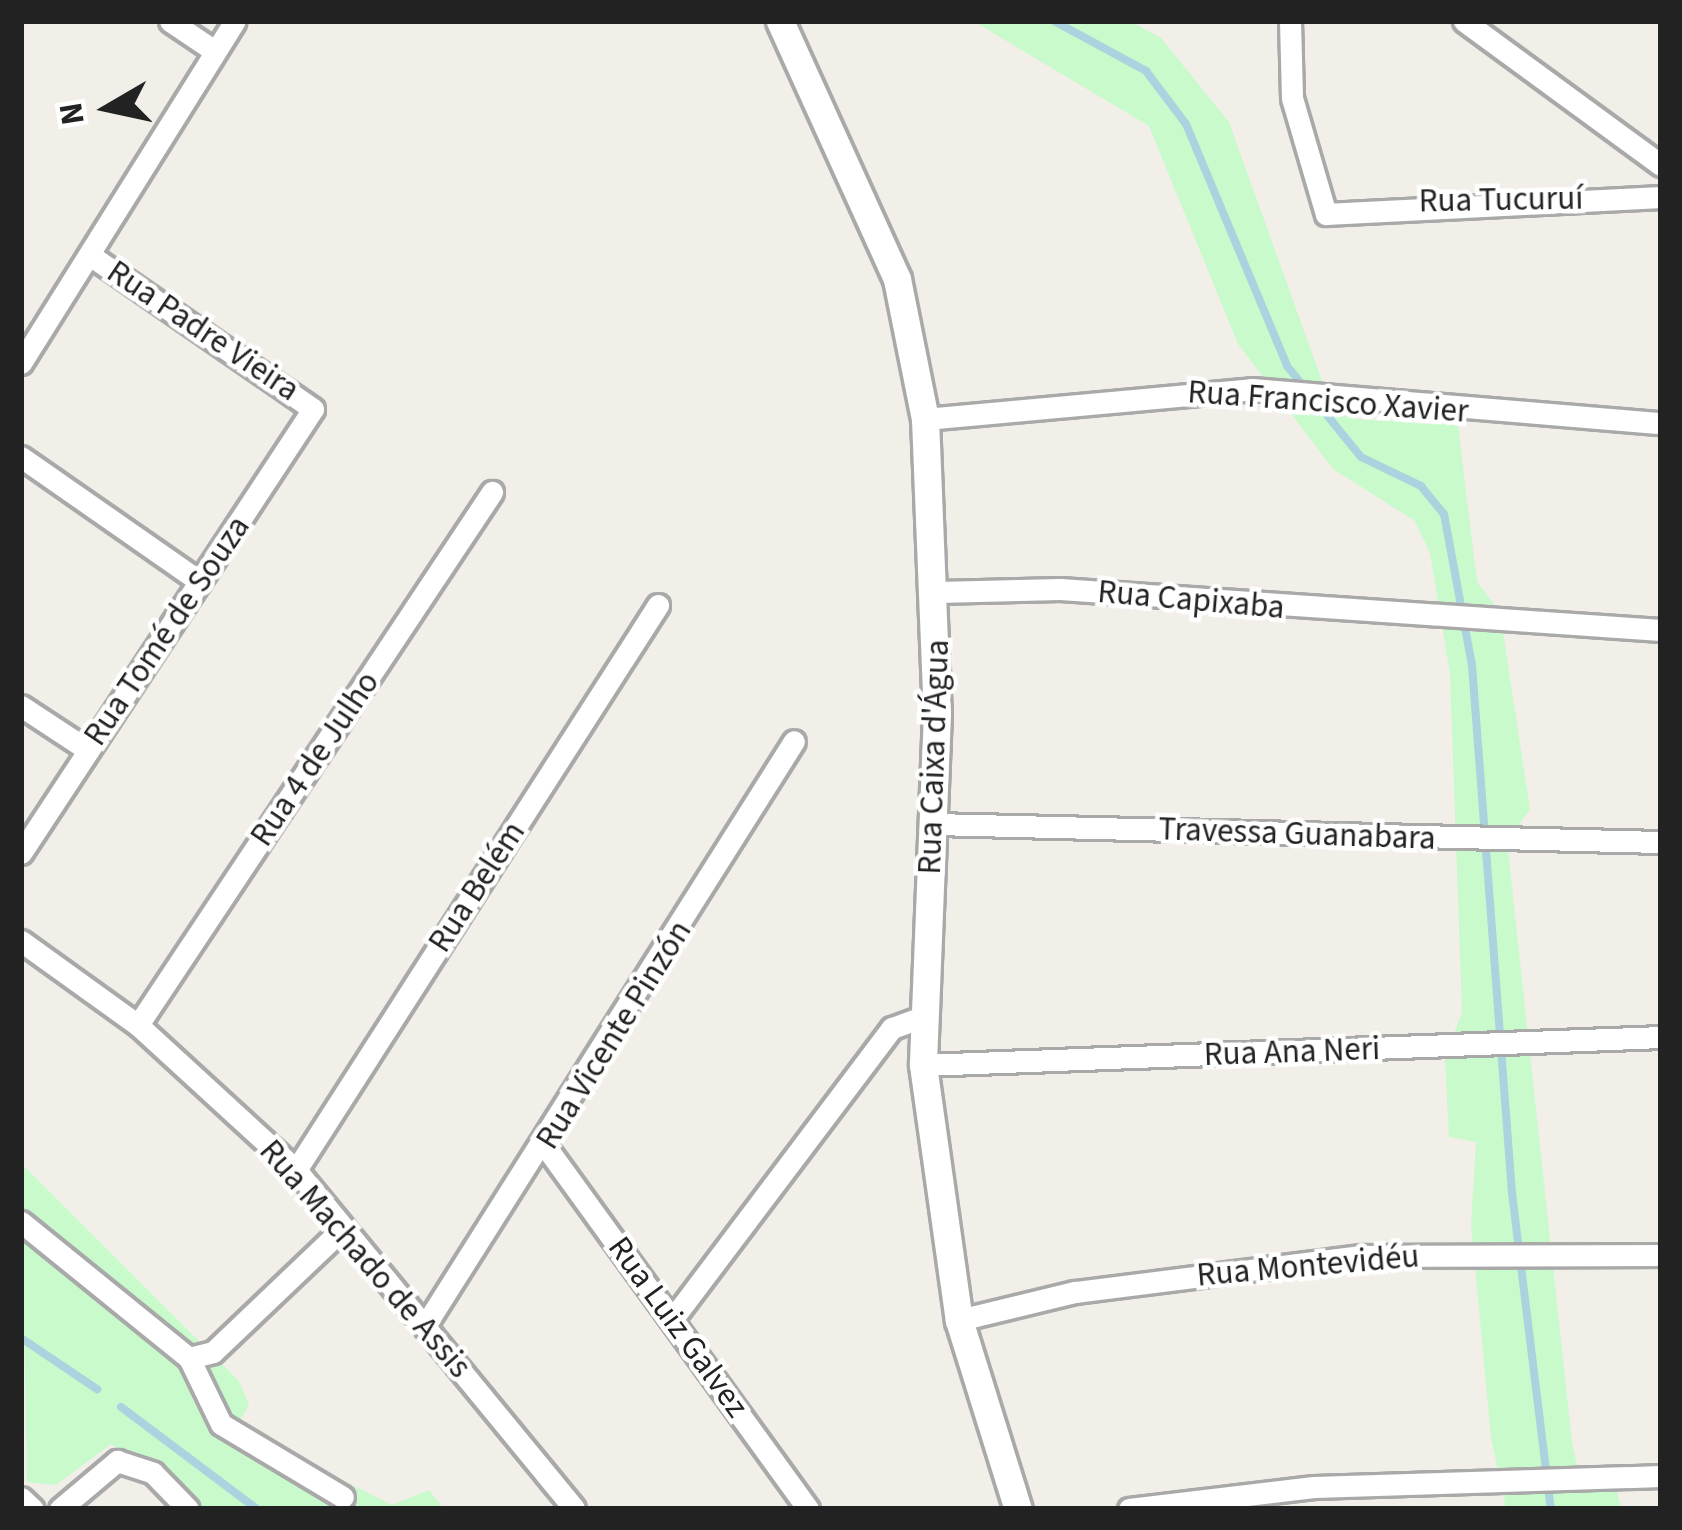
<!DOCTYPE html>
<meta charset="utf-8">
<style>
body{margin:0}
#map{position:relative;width:1682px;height:1530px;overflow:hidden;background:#f2efe9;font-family:"Source Sans 3",sans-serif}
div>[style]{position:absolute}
.park>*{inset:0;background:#c8facc}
.stream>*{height:8px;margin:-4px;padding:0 4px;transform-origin:4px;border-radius:4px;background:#aad3df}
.roads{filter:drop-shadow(3px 0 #a9a9a9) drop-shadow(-3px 0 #a9a9a9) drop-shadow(0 3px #a9a9a9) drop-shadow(0 -3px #a9a9a9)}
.minor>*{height:21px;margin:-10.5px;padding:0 10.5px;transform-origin:10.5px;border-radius:10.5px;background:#fff}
.tertiary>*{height:27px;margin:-13.5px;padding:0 13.5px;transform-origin:13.5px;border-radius:13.5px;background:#fff}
span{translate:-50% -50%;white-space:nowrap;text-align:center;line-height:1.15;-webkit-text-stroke:9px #fff;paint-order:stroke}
.street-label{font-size:33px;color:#222}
.frame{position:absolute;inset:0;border:24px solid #222;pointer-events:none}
.north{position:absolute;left:48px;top:48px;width:120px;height:120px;-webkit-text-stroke:9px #fff;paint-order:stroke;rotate:261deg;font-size:33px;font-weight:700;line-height:48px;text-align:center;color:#222}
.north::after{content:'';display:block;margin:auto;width:42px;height:54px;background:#222;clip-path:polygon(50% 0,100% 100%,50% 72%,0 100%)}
</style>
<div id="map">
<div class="park">
<i style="clip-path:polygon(973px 21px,1130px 21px,1161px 38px,1229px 122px,1322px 381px,1357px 419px,1458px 425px,1477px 582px,1500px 612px,1530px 809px,1507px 841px,1572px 1442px,1577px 1466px,1616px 1487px,1621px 1509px,1506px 1509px,1491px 1438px,1471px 1225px,1476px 1142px,1449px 1137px,1445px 1059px,1462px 1012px,1450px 674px,1430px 553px,1415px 521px,1333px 469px,1238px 344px,1149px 126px)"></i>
<i style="clip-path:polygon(21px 1163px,239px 1381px,249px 1405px,236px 1427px,392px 1505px,429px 1490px,444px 1509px,203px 1509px,111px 1444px,56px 1485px,27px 1482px)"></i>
</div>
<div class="stream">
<i style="left:1054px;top:21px;width:105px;rotate:28.5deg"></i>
<i style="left:1146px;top:71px;width:66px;rotate:53deg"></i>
<i style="left:1186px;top:124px;width:262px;rotate:67.3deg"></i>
<i style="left:1287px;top:366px;width:117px;rotate:50.9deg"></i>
<i style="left:1361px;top:457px;width:67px;rotate:25.8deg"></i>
<i style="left:1421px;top:486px;width:36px;rotate:51deg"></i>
<i style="left:1444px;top:514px;width:154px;rotate:79.5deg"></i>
<i style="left:1472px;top:665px;width:530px;rotate:85.67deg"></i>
<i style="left:1512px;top:1193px;width:318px;rotate:83deg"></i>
<i style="left:21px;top:1338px;width:92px;rotate:33.9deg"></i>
<i style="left:121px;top:1407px;width:170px;rotate:36.9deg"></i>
</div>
<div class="roads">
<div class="minor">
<i style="left:170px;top:21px;width:52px;rotate:34deg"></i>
<i style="left:1290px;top:21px;width:77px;rotate:88.5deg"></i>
<i style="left:1292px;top:98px;width:121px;rotate:73.7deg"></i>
<i style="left:1326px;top:214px;width:335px;rotate:-2.9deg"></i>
<i style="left:1464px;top:21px;width:244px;rotate:36.2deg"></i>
<i style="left:21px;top:363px;width:403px;rotate:-58deg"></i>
<i style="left:925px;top:419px;width:328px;rotate:-5.2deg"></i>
<i style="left:1252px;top:389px;width:410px;rotate:4.8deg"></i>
<i style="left:21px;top:457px;width:218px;rotate:34.9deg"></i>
<i style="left:937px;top:592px;width:123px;rotate:-1.4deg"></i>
<i style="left:1060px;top:589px;width:602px;rotate:3.9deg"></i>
<i style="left:21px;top:706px;width:80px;rotate:33.3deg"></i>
<i style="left:934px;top:824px;width:727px;rotate:1.42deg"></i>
<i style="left:21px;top:853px;width:531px;rotate:-56.67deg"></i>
<i style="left:313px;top:409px;width:271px;rotate:-145.4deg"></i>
<i style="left:21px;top:941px;width:144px;rotate:35.7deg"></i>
<i style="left:138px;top:1025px;width:214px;rotate:42.5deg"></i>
<i style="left:296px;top:1170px;width:438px;rotate:50.6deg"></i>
<i style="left:138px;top:1025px;width:640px;rotate:-56.41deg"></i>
<i style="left:923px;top:1065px;width:739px;rotate:-2.17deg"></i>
<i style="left:546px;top:1147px;width:447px;rotate:54.1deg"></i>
<i style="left:296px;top:1170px;width:671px;rotate:-57.35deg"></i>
<i style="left:21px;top:1222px;width:216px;rotate:39deg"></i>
<i style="left:674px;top:1317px;width:362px;rotate:-53deg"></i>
<i style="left:892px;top:1028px;width:33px;rotate:-20deg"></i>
<i style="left:959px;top:1320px;width:119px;rotate:-13.6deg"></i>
<i style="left:1075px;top:1292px;width:288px;rotate:-7.2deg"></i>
<i style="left:1361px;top:1256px;width:300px;rotate:-0.2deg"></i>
<i style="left:426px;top:1324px;width:689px;rotate:-57.74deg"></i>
<i style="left:189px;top:1358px;width:73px;rotate:64.1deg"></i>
<i style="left:221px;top:1424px;width:142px;rotate:30.9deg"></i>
<i style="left:189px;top:1358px;width:25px;rotate:-14deg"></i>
<i style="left:213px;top:1352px;width:180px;rotate:-43.6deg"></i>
<i style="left:21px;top:1498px;width:16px;rotate:43deg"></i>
<i style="left:60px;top:1509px;width:75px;rotate:-40.1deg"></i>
<i style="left:117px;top:1461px;width:38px;rotate:18deg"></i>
<i style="left:153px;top:1473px;width:50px;rotate:45.8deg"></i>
<i style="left:1129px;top:1509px;width:186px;rotate:-6.8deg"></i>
<i style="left:1314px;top:1487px;width:347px;rotate:-1.8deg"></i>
</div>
<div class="tertiary">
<i style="left:780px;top:21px;width:283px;rotate:65.6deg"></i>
<i style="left:897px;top:279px;width:143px;rotate:78.7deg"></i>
<i style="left:925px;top:419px;width:294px;rotate:87.7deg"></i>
<i style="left:937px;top:713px;width:352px;rotate:92.3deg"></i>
<i style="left:923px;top:1065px;width:258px;rotate:82deg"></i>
<i style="left:959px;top:1320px;width:198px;rotate:72.7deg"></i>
</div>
</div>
<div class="street-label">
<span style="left:1501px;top:200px;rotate:-1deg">Rua Tucuruí</span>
<span style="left:203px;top:331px;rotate:34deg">Rua Padre Vieira</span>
<span style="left:1328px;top:402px;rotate:4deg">Rua Francisco Xavier</span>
<span style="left:1191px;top:600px;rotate:5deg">Rua Capixaba</span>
<span style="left:167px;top:631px;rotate:-56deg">Rua Tomé de Souza</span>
<span style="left:934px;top:757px;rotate:-88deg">Rua Caixa d'Água</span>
<span style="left:315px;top:759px;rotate:-56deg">Rua 4 de Julho</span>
<span style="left:1297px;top:834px;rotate:2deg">Travessa Guanabara</span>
<span style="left:477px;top:887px;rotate:-57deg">Rua Belém</span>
<span style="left:614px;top:1035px;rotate:-58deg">Rua Vicente Pinzón</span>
<span style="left:1292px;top:1052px;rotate:-2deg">Rua Ana Neri</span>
<span style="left:365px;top:1259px;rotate:49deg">Rua Machado de Assis</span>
<span style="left:1308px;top:1266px;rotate:-5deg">Rua Montevidéu</span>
<span style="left:678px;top:1327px;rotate:54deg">Rua Luiz Galvez</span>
</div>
<div class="frame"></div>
<div class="north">N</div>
</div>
